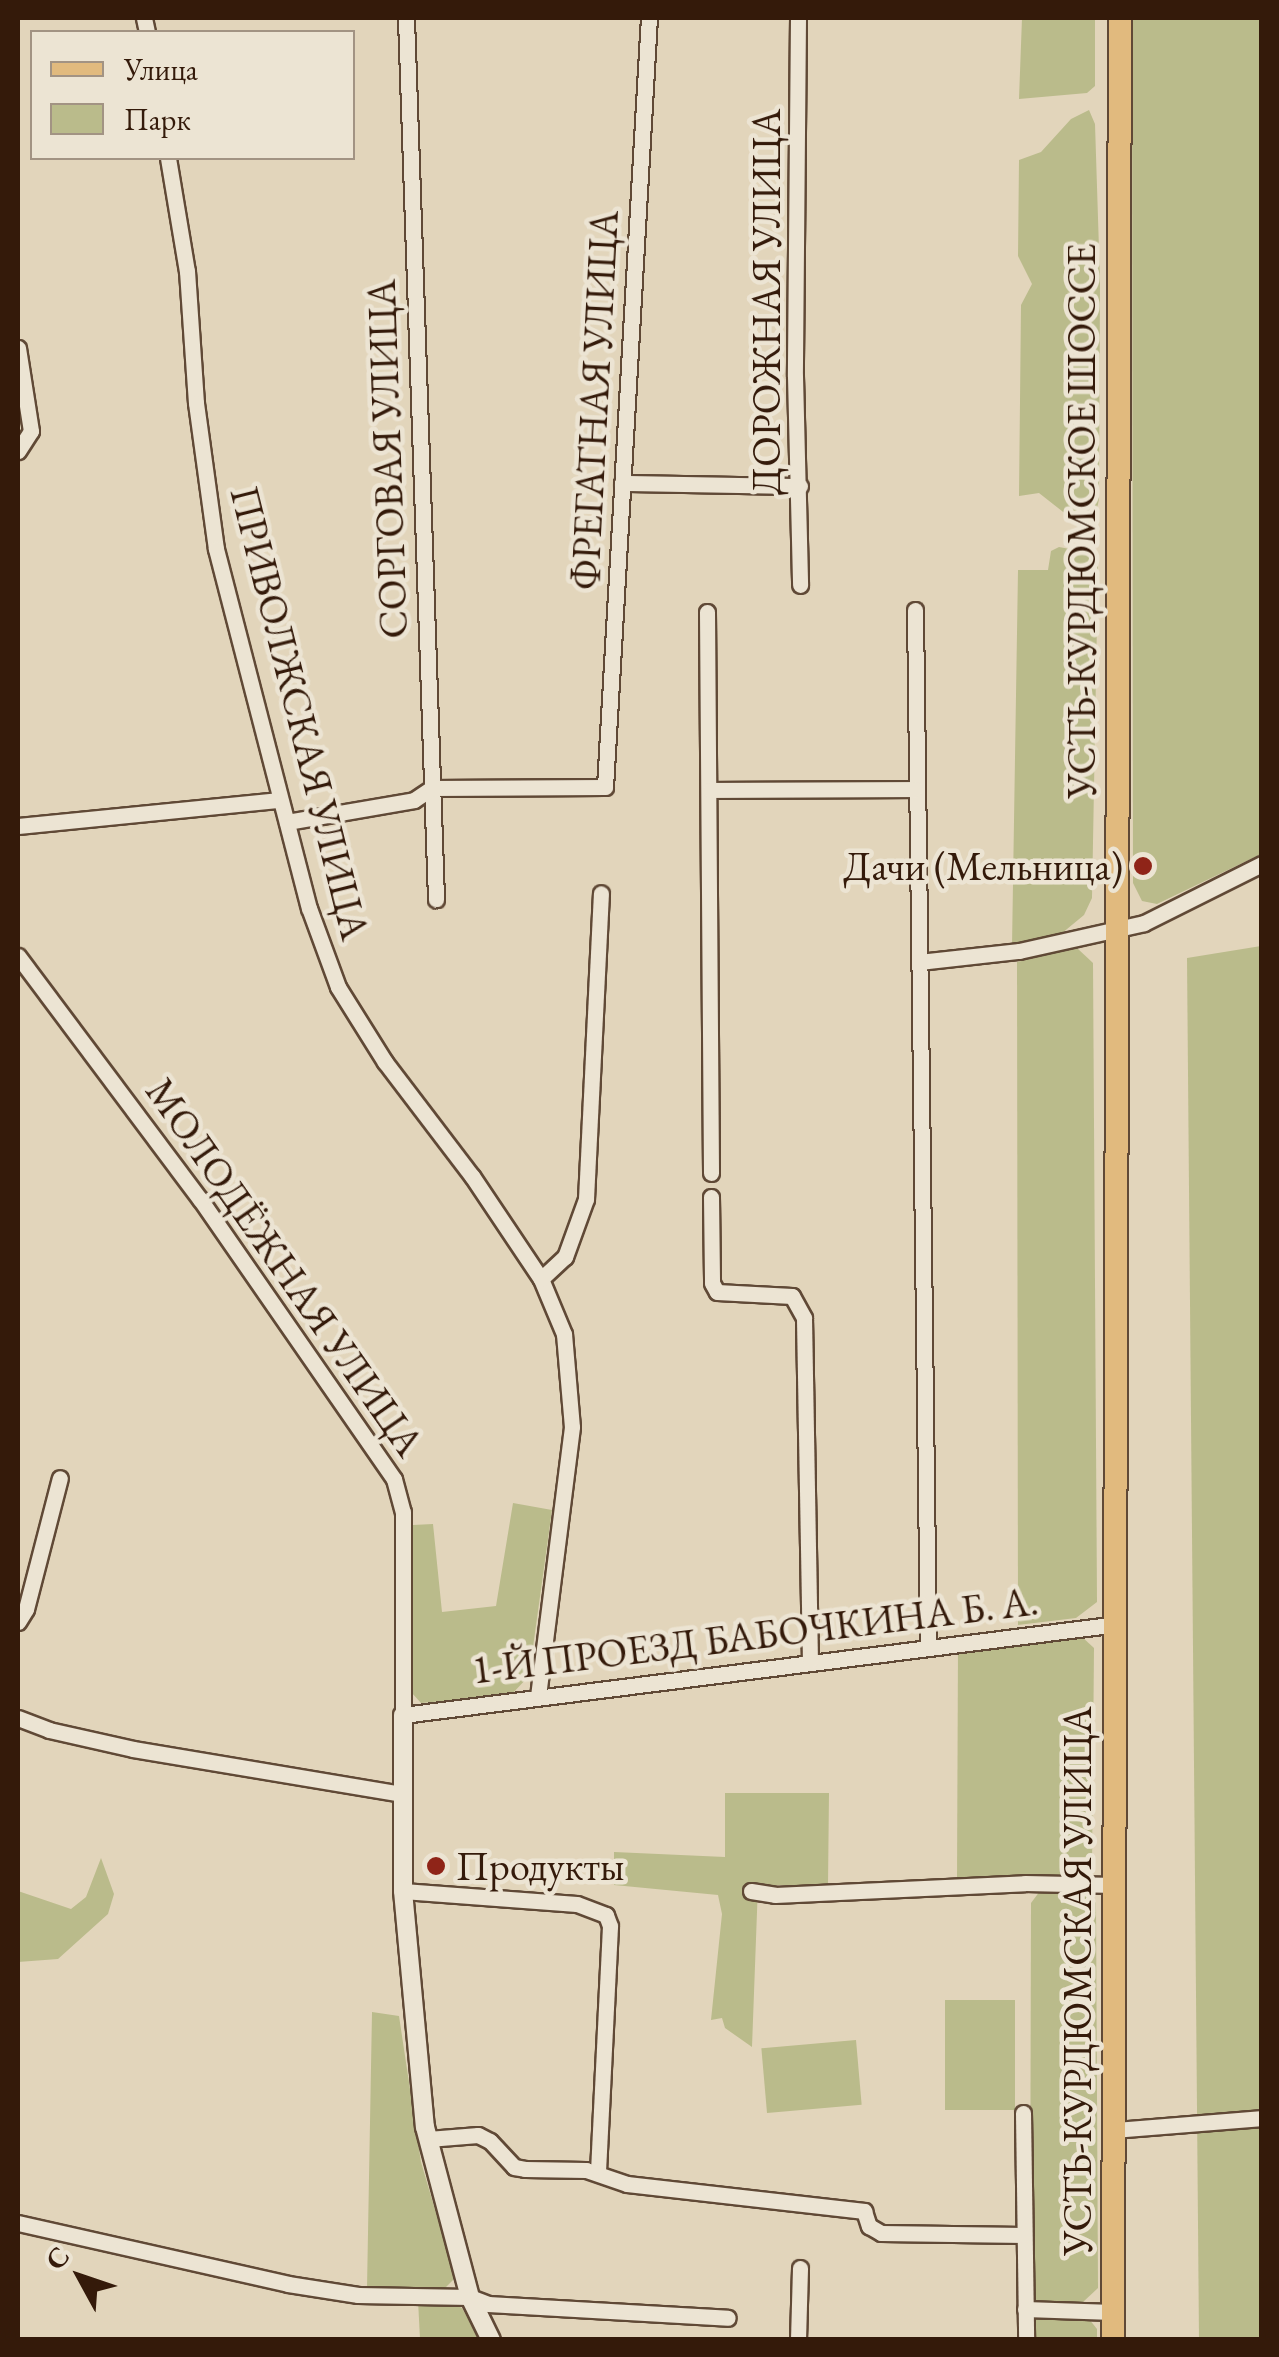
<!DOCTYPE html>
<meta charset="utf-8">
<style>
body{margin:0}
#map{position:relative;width:1279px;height:2357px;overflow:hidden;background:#e2d5bb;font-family:"EB Garamond",serif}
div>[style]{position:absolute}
.green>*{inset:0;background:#babb8b;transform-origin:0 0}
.roads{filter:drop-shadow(2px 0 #604936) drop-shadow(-2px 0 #604936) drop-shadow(0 2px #604936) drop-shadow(0 -2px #604936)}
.minor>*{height:15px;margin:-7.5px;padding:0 7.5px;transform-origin:7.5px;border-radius:7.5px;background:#ece4d3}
.tertiary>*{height:18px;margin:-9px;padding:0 9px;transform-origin:9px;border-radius:9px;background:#ece4d3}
.primary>*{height:22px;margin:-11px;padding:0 11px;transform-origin:11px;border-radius:11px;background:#e1ba7e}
.dots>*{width:28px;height:28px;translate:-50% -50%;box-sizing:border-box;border:5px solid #ece4d3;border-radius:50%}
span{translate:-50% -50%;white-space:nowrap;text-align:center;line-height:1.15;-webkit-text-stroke:9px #ece4d3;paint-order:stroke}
.street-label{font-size:40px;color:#341a0a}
.poi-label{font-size:40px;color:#341a0a}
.right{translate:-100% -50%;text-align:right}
.left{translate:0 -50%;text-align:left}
.frame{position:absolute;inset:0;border:20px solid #341a0a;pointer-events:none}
.legend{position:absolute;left:30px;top:30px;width:325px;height:130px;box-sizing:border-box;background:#ece4d3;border:2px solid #a29383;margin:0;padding:12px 18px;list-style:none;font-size:30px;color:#341a0a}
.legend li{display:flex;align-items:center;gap:20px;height:50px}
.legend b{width:50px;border:2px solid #a29383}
.north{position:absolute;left:30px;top:2227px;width:100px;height:100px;-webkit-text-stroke:8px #ece4d3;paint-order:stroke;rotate:310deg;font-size:28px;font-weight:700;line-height:40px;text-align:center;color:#341a0a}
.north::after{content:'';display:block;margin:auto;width:35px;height:45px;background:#341a0a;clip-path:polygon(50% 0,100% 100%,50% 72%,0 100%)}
</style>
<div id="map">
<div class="green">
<i style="clip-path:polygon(1022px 18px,1095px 18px,1095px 86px,1087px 93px,1019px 99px)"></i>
<i style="clip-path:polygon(1132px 18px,1262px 18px,1261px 854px,1157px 904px,1142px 901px,1133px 883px)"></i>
<i style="clip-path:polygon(1089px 110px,1095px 124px,1100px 280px,1099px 499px,1095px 519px,1081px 526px,1039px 493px,1019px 496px,1021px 305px,1032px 284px,1018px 256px,1019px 160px,1041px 152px,1071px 119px)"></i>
<i style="clip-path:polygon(1059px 547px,1091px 553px,1098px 566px,1092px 898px,1084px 915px,1061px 934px,1012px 946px,1018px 570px,1048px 570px,1051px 551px)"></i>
<i style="clip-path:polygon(1261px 946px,1261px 2339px,1199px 2339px,1187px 958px)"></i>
<i style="clip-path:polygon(1077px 948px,1093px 963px,1097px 1602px,1076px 1618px,1018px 1625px,1017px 962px)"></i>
<i style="clip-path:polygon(513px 1503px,552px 1510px,529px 1676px,511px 1695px,421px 1703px,411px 1692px,413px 1525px,433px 1524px,442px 1612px,496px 1606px)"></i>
<i style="clip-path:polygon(1081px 1636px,1094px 1648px,1092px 1868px,1077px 1878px,957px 1879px,958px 1648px)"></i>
<i style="clip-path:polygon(725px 1793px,829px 1793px,828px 1885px,758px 1885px,752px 2047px,725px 2028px,722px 2018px,711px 2020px,722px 1914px,718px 1895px,614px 1885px,614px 1852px,725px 1857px)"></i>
<i style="clip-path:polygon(101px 1858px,114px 1894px,108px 1914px,58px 1959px,18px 1962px,18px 1891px,71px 1909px,86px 1897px)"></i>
<i style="clip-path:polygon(1043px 1887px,1088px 1892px,1096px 1903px,1098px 2288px,1082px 2303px,1041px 2302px,1034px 2299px,1030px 2290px,1031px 1903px)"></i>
<i style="left:945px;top:2000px;width:70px;height:110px"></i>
<i style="clip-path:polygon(372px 2012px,399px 2016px,421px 2162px,455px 2278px,442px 2291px,367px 2288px)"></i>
<i style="left:856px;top:2040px;width:65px;height:95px;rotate:85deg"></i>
<i style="clip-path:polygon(418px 2300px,448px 2301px,462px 2308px,479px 2339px,420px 2339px)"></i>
<i style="clip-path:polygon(1039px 2314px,1089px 2319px,1097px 2329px,1097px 2339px,1031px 2339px,1030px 2325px)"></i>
</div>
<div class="roads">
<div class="minor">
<i style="left:144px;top:18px;width:14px;rotate:78deg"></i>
<i style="left:406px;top:18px;width:882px;rotate:88.05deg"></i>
<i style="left:798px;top:18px;width:358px;rotate:90.5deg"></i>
<i style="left:795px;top:376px;width:209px;rotate:88.6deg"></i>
<i style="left:168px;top:158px;width:115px;rotate:80.5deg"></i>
<i style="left:187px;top:271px;width:132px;rotate:86.1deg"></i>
<i style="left:196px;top:403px;width:147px;rotate:82.2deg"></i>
<i style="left:216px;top:549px;width:371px;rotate:75.5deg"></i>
<i style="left:309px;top:908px;width:84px;rotate:69.8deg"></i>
<i style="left:338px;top:987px;width:89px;rotate:57.9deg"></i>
<i style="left:385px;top:1062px;width:143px;rotate:52.7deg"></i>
<i style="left:472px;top:1176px;width:124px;rotate:56.2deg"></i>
<i style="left:541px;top:1279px;width:60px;rotate:67.3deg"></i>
<i style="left:564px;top:1334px;width:93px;rotate:85.1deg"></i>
<i style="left:572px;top:1427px;width:270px;rotate:97.2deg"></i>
<i style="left:18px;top:348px;width:84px;rotate:81.1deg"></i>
<i style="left:31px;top:431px;width:24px;rotate:123deg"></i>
<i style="left:622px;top:483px;width:178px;rotate:1deg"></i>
<i style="left:915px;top:610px;width:1036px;rotate:89.28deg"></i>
<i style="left:707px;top:612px;width:561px;rotate:89.59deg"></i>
<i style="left:710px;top:790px;width:205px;rotate:-0.3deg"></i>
<i style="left:287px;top:822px;width:129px;rotate:-9.8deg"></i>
<i style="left:414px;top:800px;width:22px;rotate:-34deg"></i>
<i style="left:432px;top:788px;width:173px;rotate:-0.3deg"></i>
<i style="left:605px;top:787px;width:770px;rotate:-86.73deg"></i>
<i style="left:18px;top:826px;width:263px;rotate:-5.7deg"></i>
<i style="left:18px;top:956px;width:304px;rotate:53.2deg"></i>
<i style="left:200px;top:1199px;width:341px;rotate:55.3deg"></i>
<i style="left:394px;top:1479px;width:34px;rotate:75deg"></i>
<i style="left:403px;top:1512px;width:203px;rotate:90deg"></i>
<i style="left:403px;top:1715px;width:720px;rotate:-7.26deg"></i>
<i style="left:919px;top:962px;width:101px;rotate:-6.3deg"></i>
<i style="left:1019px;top:951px;width:128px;rotate:-12.6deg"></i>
<i style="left:1144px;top:923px;width:132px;rotate:-26.6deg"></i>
<i style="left:711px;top:1197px;width:86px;rotate:89.3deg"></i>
<i style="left:712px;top:1283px;width:10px;rotate:61deg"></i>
<i style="left:717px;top:1292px;width:75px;rotate:3.1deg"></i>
<i style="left:792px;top:1296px;width:25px;rotate:61deg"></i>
<i style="left:804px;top:1318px;width:342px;rotate:89deg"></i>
<i style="left:541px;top:1279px;width:33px;rotate:-43deg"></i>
<i style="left:565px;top:1257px;width:62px;rotate:-70.1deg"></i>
<i style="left:586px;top:1199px;width:306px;rotate:-87.2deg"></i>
<i style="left:18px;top:1622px;width:15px;rotate:-58deg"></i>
<i style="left:26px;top:1609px;width:135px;rotate:-75.5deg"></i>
<i style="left:18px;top:1718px;width:33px;rotate:21deg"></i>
<i style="left:49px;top:1730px;width:86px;rotate:12.7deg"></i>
<i style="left:133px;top:1749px;width:272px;rotate:9.5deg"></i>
<i style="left:403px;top:1891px;width:174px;rotate:4.3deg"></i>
<i style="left:577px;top:1904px;width:31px;rotate:21deg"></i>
<i style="left:606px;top:1915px;width:12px;rotate:70deg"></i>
<i style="left:610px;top:1926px;width:246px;rotate:92.8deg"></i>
<i style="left:751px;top:1891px;width:24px;rotate:9deg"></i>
<i style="left:775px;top:1895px;width:250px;rotate:-2.7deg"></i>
<i style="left:1025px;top:1883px;width:90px;rotate:1.3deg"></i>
<i style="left:1023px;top:2113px;width:227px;rotate:89.2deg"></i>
<i style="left:1114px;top:2130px;width:148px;rotate:-4.6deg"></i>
<i style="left:428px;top:2139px;width:50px;rotate:-4.6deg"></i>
<i style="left:478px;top:2135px;width:13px;rotate:27deg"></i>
<i style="left:490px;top:2141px;width:35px;rotate:47deg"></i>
<i style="left:514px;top:2167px;width:11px;rotate:10deg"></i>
<i style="left:525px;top:2169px;width:61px;rotate:0.9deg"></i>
<i style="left:586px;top:2170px;width:43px;rotate:18.9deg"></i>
<i style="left:627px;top:2184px;width:239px;rotate:6.5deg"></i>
<i style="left:864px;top:2211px;width:16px;rotate:72deg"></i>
<i style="left:869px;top:2226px;width:14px;rotate:30deg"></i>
<i style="left:881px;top:2233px;width:143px;rotate:0.8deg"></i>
<i style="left:18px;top:2223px;width:277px;rotate:12.7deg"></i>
<i style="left:288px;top:2284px;width:71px;rotate:8.9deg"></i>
<i style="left:358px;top:2295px;width:112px;rotate:1deg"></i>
<i style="left:470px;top:2297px;width:19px;rotate:21deg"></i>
<i style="left:488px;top:2304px;width:240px;rotate:3.3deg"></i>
<i style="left:1025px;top:2309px;width:88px;rotate:2deg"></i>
<i style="left:798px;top:2340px;width:72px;rotate:-88.4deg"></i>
</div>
<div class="tertiary">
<i style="left:403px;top:1715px;width:176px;rotate:90deg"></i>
<i style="left:403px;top:1891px;width:237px;rotate:84.7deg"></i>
<i style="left:425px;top:2127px;width:176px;rotate:75.2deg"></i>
<i style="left:470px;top:2297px;width:48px;rotate:64deg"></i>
</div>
<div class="primary">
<i style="left:1113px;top:2340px;width:2322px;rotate:-89.83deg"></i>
</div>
</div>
<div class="dots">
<i style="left:1143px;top:866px;background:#8f2418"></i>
<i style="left:436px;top:1866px;background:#8f2418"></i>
</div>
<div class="street-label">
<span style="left:766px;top:302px;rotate:-90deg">ДОРОЖНАЯ УЛИЦА</span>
<span style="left:594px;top:400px;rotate:-87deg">ФРЕГАТНАЯ УЛИЦА</span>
<span style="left:387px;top:459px;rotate:-92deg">СОРГОВАЯ УЛИЦА</span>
<span style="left:1081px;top:521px;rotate:-90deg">УСТЬ-КУРДЮМСКОЕ ШОССЕ</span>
<span style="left:300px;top:713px;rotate:76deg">ПРИВОЛЖСКАЯ УЛИЦА</span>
<span style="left:285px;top:1267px;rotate:55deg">МОЛОДЁЖНАЯ УЛИЦА</span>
<span style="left:755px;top:1635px;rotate:-7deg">1-Й ПРОЕЗД БАБОЧКИНА Б. А.</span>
<span style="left:1077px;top:1981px;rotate:-90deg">УСТЬ-КУРДЮМСКАЯ УЛИЦА</span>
</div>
<div class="poi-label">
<span class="right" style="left:1123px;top:866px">Дачи (Мельница)</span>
<span class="left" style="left:456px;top:1866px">Продукты</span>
</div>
<div class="frame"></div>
<ul class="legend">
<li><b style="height:12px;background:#e1ba7e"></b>Улица</li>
<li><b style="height:28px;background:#babb8b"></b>Парк</li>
</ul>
<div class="north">С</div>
</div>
